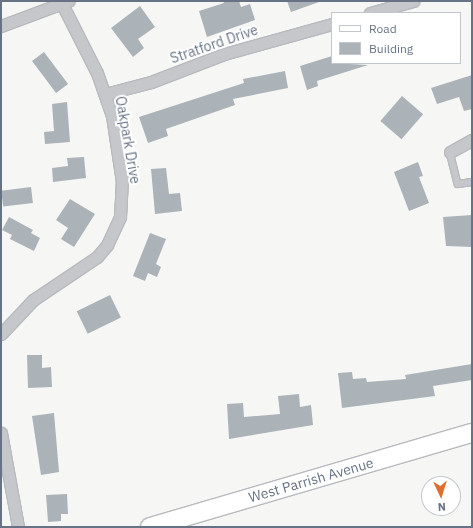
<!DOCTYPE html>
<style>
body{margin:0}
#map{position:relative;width:473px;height:528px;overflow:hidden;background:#f6f7f4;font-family:"IBM Plex Sans",sans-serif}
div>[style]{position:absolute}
.building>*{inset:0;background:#abb2b8;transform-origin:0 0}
.roads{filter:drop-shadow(1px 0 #b8babf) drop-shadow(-1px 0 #b8babf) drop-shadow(0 1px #b8babf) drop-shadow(0 -1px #b8babf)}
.service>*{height:5.5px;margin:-2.75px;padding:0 2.75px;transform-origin:2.75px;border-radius:2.75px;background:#c5c7cb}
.minor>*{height:11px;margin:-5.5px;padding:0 5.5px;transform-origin:5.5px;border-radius:5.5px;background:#c5c7cb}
.primary>*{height:18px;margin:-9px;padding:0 9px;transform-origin:9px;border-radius:9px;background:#fff}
span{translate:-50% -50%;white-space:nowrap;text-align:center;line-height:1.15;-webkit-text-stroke:4px #fff;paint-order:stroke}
.street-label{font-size:14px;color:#677384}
.frame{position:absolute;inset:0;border:2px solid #677384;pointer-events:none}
.legend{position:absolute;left:331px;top:12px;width:130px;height:52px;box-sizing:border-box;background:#fff;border:1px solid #c2c7ce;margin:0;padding:5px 7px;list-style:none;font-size:12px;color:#677384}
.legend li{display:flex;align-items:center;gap:8px;height:20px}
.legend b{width:20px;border:1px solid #c2c7ce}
.north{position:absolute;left:421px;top:476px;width:40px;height:40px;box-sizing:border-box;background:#fff;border:1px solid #c2c7ce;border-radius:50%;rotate:176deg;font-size:11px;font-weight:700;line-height:16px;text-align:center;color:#677384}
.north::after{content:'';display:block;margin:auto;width:14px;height:18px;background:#df6f2c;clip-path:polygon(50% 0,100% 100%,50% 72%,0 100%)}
</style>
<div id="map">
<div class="building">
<i style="clip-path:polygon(223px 1px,239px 1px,241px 7px,250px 4px,255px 20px,207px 37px,199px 11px,224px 3px)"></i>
<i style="clip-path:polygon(287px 1px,319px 1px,319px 2px,291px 12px)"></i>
<i style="clip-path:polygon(140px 6px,155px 27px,138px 39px,144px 48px,133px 57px,111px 28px)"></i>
<i style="left:44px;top:52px;width:40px;height:15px;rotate:53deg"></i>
<i style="clip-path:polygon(332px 56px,332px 63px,368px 65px,317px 81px,318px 86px,307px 90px,300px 66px)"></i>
<i style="clip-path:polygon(285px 71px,288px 88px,233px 99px,235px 105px,166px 129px,168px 136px,148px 143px,139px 117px,244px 83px,243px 79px)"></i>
<i style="clip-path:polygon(472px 75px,472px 109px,464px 111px,459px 97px,437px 104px,431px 88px)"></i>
<i style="left:402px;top:96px;width:28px;height:33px;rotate:41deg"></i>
<i style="clip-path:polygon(67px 102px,70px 142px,45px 144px,44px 132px,54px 131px,52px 104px)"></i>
<i style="clip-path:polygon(84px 157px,86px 178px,53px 182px,52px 168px,68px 166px,67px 158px)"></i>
<i style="clip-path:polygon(418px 162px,423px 176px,419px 177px,429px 203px,409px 211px,394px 172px)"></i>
<i style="clip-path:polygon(166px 168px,169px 194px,180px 193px,182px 211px,155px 214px,151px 169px)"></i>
<i style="left:31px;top:187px;width:16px;height:30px;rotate:83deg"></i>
<i style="clip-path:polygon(70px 199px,95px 214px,74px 247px,61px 239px,68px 228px,56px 220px)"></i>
<i style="clip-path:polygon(472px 215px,472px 247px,446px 246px,443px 217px)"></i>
<i style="clip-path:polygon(9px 217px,33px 230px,31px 233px,40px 238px,34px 251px,10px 239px,12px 235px,2px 230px)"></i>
<i style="clip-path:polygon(150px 233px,166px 239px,156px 264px,161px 267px,157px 277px,148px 273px,145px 281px,133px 276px)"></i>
<i style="left:110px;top:295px;width:25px;height:37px;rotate:64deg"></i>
<i style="clip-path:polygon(27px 355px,42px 355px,42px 368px,51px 367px,52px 387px,28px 388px)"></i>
<i style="clip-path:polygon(472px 364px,472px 380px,433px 386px,435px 396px,342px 408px,338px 373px,352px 372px,353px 379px,366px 378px,367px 382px,406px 379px,405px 375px)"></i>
<i style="clip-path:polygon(299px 394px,300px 407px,311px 405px,313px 425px,229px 439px,227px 404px,243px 403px,244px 417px,280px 414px,278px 396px)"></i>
<i style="clip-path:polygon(54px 413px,59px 472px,41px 475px,32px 416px)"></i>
<i style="clip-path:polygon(67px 494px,68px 514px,61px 514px,61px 521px,48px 522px,46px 495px)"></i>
</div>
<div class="roads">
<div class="service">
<i style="left:450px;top:152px;width:33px;rotate:76deg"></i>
<i style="left:458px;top:184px;width:14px;rotate:-8deg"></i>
</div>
<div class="minor">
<i style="left:370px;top:13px;width:45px;rotate:-15.6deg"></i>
<i style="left:1px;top:26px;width:72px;rotate:-20.5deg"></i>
<i style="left:105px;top:94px;width:48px;rotate:-14.6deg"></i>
<i style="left:151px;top:82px;width:78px;rotate:-21deg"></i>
<i style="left:224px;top:54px;width:112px;rotate:-15.5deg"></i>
<i style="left:450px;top:152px;width:25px;rotate:-29deg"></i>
<i style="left:1px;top:334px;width:47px;rotate:-46.7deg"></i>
<i style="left:33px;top:300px;width:77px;rotate:-33.9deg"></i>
<i style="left:97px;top:257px;width:16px;rotate:-50deg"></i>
<i style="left:107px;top:245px;width:31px;rotate:-65deg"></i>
<i style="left:120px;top:217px;width:35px;rotate:-87deg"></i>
<i style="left:122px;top:182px;width:67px;rotate:-98.6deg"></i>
<i style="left:112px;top:116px;width:46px;rotate:-109.2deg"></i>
<i style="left:97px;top:73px;width:77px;rotate:-116.9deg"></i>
<i style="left:1px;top:433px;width:96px;rotate:79.7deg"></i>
</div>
<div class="primary">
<i style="left:150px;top:527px;width:335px;rotate:-16.3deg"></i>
</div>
</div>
<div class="street-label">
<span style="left:214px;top:44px;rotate:-19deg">Stratford Drive</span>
<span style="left:128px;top:140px;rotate:80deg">Oakpark Drive</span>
<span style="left:311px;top:480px;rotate:-16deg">West Parrish Avenue</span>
</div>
<div class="frame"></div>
<ul class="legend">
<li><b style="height:5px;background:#fff"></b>Road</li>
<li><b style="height:11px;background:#abb2b8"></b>Building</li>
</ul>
<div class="north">N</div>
</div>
